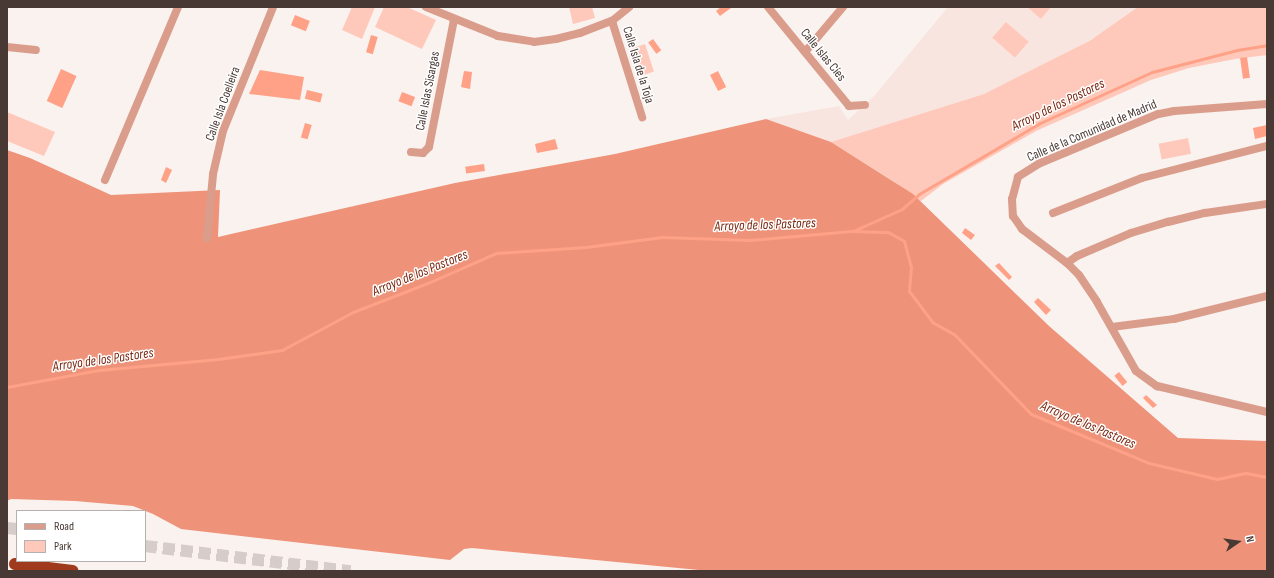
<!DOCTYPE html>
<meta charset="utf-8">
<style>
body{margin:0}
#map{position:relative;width:1274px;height:578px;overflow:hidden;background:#faf2ef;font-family:"Sofia Sans Condensed",sans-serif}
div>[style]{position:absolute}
.built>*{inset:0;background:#f9e5df}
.green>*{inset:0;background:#fec9ba;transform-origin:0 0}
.forest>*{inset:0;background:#ee9379}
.water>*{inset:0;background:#fea187;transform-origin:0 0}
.stream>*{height:3px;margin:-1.5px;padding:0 1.5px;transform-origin:1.5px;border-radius:1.5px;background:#fea187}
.highway-tunnel>*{height:12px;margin-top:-6px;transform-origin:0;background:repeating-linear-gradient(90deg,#d6cdca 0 12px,transparent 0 18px)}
.street>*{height:8px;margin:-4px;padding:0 4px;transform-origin:4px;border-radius:4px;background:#db9d8b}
.highway>*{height:12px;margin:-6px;padding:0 6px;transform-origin:6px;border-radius:6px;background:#a03a1c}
span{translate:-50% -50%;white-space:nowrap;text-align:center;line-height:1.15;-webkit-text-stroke:3px #fff;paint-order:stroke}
.street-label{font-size:13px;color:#483934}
.water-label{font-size:14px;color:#792811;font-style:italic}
.frame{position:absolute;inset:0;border:8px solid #483934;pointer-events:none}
.legend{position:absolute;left:16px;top:510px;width:130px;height:52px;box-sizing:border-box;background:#fff;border:1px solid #b6b0ae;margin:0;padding:5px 7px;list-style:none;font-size:12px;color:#483934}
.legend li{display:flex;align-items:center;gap:8px;height:20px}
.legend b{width:20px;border:1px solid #b6b0ae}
.north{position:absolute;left:1218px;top:522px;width:40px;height:40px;-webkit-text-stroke:3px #fff;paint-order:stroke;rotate:77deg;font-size:11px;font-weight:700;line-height:16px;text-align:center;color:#483934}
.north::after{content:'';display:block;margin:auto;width:14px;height:18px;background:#483934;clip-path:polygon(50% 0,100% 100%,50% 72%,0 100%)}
</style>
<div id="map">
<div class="built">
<i style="clip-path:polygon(948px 7px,1138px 7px,1100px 35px,984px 94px,831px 142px,766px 119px,839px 106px,848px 120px,875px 95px)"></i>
</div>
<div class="green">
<i style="clip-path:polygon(352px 7px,375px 7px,362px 39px,342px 30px)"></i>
<i style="clip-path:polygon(384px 7px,407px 7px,436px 20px,422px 49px,375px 27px)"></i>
<i style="clip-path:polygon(569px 7px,592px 7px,595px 18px,573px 24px)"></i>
<i style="clip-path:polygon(1027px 7px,1051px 7px,1041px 19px)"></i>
<i style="clip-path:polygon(1138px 7px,1267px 7px,1267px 55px,1235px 59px,1189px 68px,1151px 80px,1036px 131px,943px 184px,921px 201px,893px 181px,831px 142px,984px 94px,1091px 40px)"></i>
<i style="left:1006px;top:22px;width:30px;height:21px;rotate:41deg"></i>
<i style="left:645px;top:44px;width:29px;height:15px;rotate:72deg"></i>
<i style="clip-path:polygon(7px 112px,55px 132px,44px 156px,7px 141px)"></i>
<i style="left:1188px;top:138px;width:16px;height:30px;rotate:79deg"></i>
</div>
<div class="forest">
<i style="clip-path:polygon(766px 119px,831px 142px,913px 194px,1049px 326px,1178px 438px,1267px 441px,1267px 571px,709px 571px,472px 548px,464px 549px,450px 560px,181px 529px,153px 514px,133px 506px,75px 501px,11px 499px,7px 501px,7px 150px,30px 158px,111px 195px,220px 190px,218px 237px,455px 183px,615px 154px)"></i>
</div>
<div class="water">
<i style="clip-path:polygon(721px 7px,731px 7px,731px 8px,720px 16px,716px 11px)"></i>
<i style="left:295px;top:15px;width:16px;height:11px;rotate:22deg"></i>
<i style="left:371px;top:35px;width:7px;height:18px;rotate:16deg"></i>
<i style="left:653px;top:39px;width:14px;height:6px;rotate:54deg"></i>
<i style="left:1247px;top:57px;width:21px;height:7px;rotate:82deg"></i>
<i style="left:61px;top:69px;width:17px;height:35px;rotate:24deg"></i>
<i style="clip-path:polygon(260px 70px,304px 77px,300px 100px,249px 94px)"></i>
<i style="clip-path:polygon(464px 71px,472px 72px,470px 89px,461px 87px)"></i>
<i style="left:718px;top:71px;width:18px;height:9px;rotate:63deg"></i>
<i style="left:307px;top:90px;width:16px;height:9px;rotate:14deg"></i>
<i style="left:402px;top:92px;width:14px;height:10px;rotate:21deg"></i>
<i style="left:305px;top:123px;width:7px;height:15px;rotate:16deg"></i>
<i style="clip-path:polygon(1267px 125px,1267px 136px,1255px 139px,1253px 128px)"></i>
<i style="clip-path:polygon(555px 139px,558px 149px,537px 153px,535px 144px)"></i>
<i style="left:484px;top:164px;width:7px;height:19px;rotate:82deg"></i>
<i style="clip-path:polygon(166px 167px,172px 170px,166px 183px,161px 180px)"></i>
<i style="clip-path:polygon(965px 228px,975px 235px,971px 240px,962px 233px)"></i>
<i style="clip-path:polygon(999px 263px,1012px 277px,1009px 280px,995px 266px)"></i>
<i style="clip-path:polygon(1038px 298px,1051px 310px,1046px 315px,1034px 302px)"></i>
<i style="left:1119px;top:372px;width:13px;height:6px;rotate:51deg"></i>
<i style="clip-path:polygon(1146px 395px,1157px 405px,1153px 408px,1143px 398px)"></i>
</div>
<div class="stream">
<i style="left:853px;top:231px;width:54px;rotate:-24.2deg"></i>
<i style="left:902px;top:209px;width:23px;rotate:-41deg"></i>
<i style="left:919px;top:194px;width:140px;rotate:-30.4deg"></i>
<i style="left:1040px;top:123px;width:123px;rotate:-24.5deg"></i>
<i style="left:1152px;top:72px;width:88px;rotate:-14.5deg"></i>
<i style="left:1237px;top:50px;width:30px;rotate:-9deg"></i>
<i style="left:7px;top:387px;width:94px;rotate:-10.5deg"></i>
<i style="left:99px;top:370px;width:120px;rotate:-5.3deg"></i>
<i style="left:218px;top:359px;width:65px;rotate:-8deg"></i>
<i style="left:282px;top:350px;width:81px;rotate:-28.2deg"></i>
<i style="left:353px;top:312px;width:83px;rotate:-21.3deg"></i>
<i style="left:430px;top:282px;width:72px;rotate:-23.7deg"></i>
<i style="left:496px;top:253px;width:90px;rotate:-3.8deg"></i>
<i style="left:586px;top:247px;width:77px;rotate:-7.5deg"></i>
<i style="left:662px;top:237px;width:87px;rotate:2deg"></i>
<i style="left:749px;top:240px;width:103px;rotate:-5deg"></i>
<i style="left:852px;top:231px;width:36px;rotate:2deg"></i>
<i style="left:888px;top:232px;width:18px;rotate:29deg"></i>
<i style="left:904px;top:241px;width:27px;rotate:75deg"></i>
<i style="left:911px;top:267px;width:24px;rotate:95deg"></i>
<i style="left:909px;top:291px;width:39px;rotate:53deg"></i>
<i style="left:932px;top:322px;width:25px;rotate:29deg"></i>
<i style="left:954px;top:334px;width:111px;rotate:46.1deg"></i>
<i style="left:1031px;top:414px;width:128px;rotate:22.6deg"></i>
<i style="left:1149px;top:463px;width:70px;rotate:13.2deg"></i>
<i style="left:1217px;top:479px;width:30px;rotate:-12deg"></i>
<i style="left:1246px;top:473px;width:21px;rotate:11deg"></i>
</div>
<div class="highway-tunnel">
<i style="left:7px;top:528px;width:10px;rotate:6deg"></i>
<i style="left:145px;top:546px;width:207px;rotate:7deg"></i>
</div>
<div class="street">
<i style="left:426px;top:7px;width:78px;rotate:21.9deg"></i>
<i style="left:498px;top:36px;width:36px;rotate:9deg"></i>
<i style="left:534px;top:42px;width:22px;rotate:-8deg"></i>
<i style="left:556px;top:39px;width:25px;rotate:-14deg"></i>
<i style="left:580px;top:33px;width:34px;rotate:-21deg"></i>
<i style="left:612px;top:21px;width:22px;rotate:-39deg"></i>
<i style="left:768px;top:7px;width:128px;rotate:50.7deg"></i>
<i style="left:849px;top:106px;width:16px;rotate:-4deg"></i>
<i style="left:612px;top:21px;width:101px;rotate:72.6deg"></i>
<i style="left:7px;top:47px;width:29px;rotate:6deg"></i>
<i style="left:805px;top:52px;width:59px;rotate:-49.8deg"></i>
<i style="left:1267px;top:104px;width:93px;rotate:175.7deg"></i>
<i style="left:1174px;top:111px;width:16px;rotate:169deg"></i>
<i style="left:1158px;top:114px;width:128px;rotate:157.4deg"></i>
<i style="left:1040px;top:163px;width:26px;rotate:148deg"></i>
<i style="left:1018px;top:177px;width:23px;rotate:105deg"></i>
<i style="left:1012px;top:199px;width:17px;rotate:87deg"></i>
<i style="left:1013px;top:216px;width:16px;rotate:55deg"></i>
<i style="left:1022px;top:229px;width:56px;rotate:37.1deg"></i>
<i style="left:1067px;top:263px;width:17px;rotate:45deg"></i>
<i style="left:1079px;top:275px;width:32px;rotate:56deg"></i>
<i style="left:1097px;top:302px;width:79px;rotate:60.5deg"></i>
<i style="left:1136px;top:371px;width:26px;rotate:36deg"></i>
<i style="left:1157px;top:386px;width:113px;rotate:13.3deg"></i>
<i style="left:411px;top:152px;width:12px;rotate:5deg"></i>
<i style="left:423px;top:153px;width:8px;rotate:-45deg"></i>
<i style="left:429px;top:147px;width:130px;rotate:-78.9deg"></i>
<i style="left:105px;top:180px;width:188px;rotate:-67.1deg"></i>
<i style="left:1053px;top:213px;width:96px;rotate:-21.5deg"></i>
<i style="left:1142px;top:178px;width:129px;rotate:-14.4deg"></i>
<i style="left:207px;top:238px;width:64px;rotate:-84.6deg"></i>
<i style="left:213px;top:174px;width:44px;rotate:-76.9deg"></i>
<i style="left:223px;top:131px;width:134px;rotate:-68deg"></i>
<i style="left:1067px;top:263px;width:12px;rotate:-35deg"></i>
<i style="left:1077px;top:256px;width:59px;rotate:-23.1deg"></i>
<i style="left:1131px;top:233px;width:39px;rotate:-17deg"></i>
<i style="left:1168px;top:222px;width:38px;rotate:-14deg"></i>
<i style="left:1205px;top:213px;width:63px;rotate:-8.3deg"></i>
<i style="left:1112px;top:327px;width:63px;rotate:-7.4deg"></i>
<i style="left:1174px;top:319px;width:96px;rotate:-13.9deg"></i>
</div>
<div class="highway">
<i style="left:15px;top:564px;width:58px;rotate:6.9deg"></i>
</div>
<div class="street-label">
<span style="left:823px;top:55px;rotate:51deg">Calle Islas Cíes</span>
<span style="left:638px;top:65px;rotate:73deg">Calle Isla de la Toja</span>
<span style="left:428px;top:91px;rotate:-79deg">Calle Islas Sisargas</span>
<span style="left:223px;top:104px;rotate:-70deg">Calle Isla Coelleira</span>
<span style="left:1092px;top:131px;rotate:-23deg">Calle de la Comunidad de Madrid</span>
</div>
<div class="water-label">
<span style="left:1058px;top:105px;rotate:-26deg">Arroyo de los Pastores</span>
<span style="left:765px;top:225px;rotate:-2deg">Arroyo de los Pastores</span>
<span style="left:420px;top:273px;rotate:-22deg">Arroyo de los Pastores</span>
<span style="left:103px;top:360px;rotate:-8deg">Arroyo de los Pastores</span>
<span style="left:1088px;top:425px;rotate:23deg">Arroyo de los Pastores</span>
</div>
<div class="frame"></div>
<ul class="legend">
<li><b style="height:5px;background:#db9d8b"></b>Road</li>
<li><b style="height:11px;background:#fec9ba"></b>Park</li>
</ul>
<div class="north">N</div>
</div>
